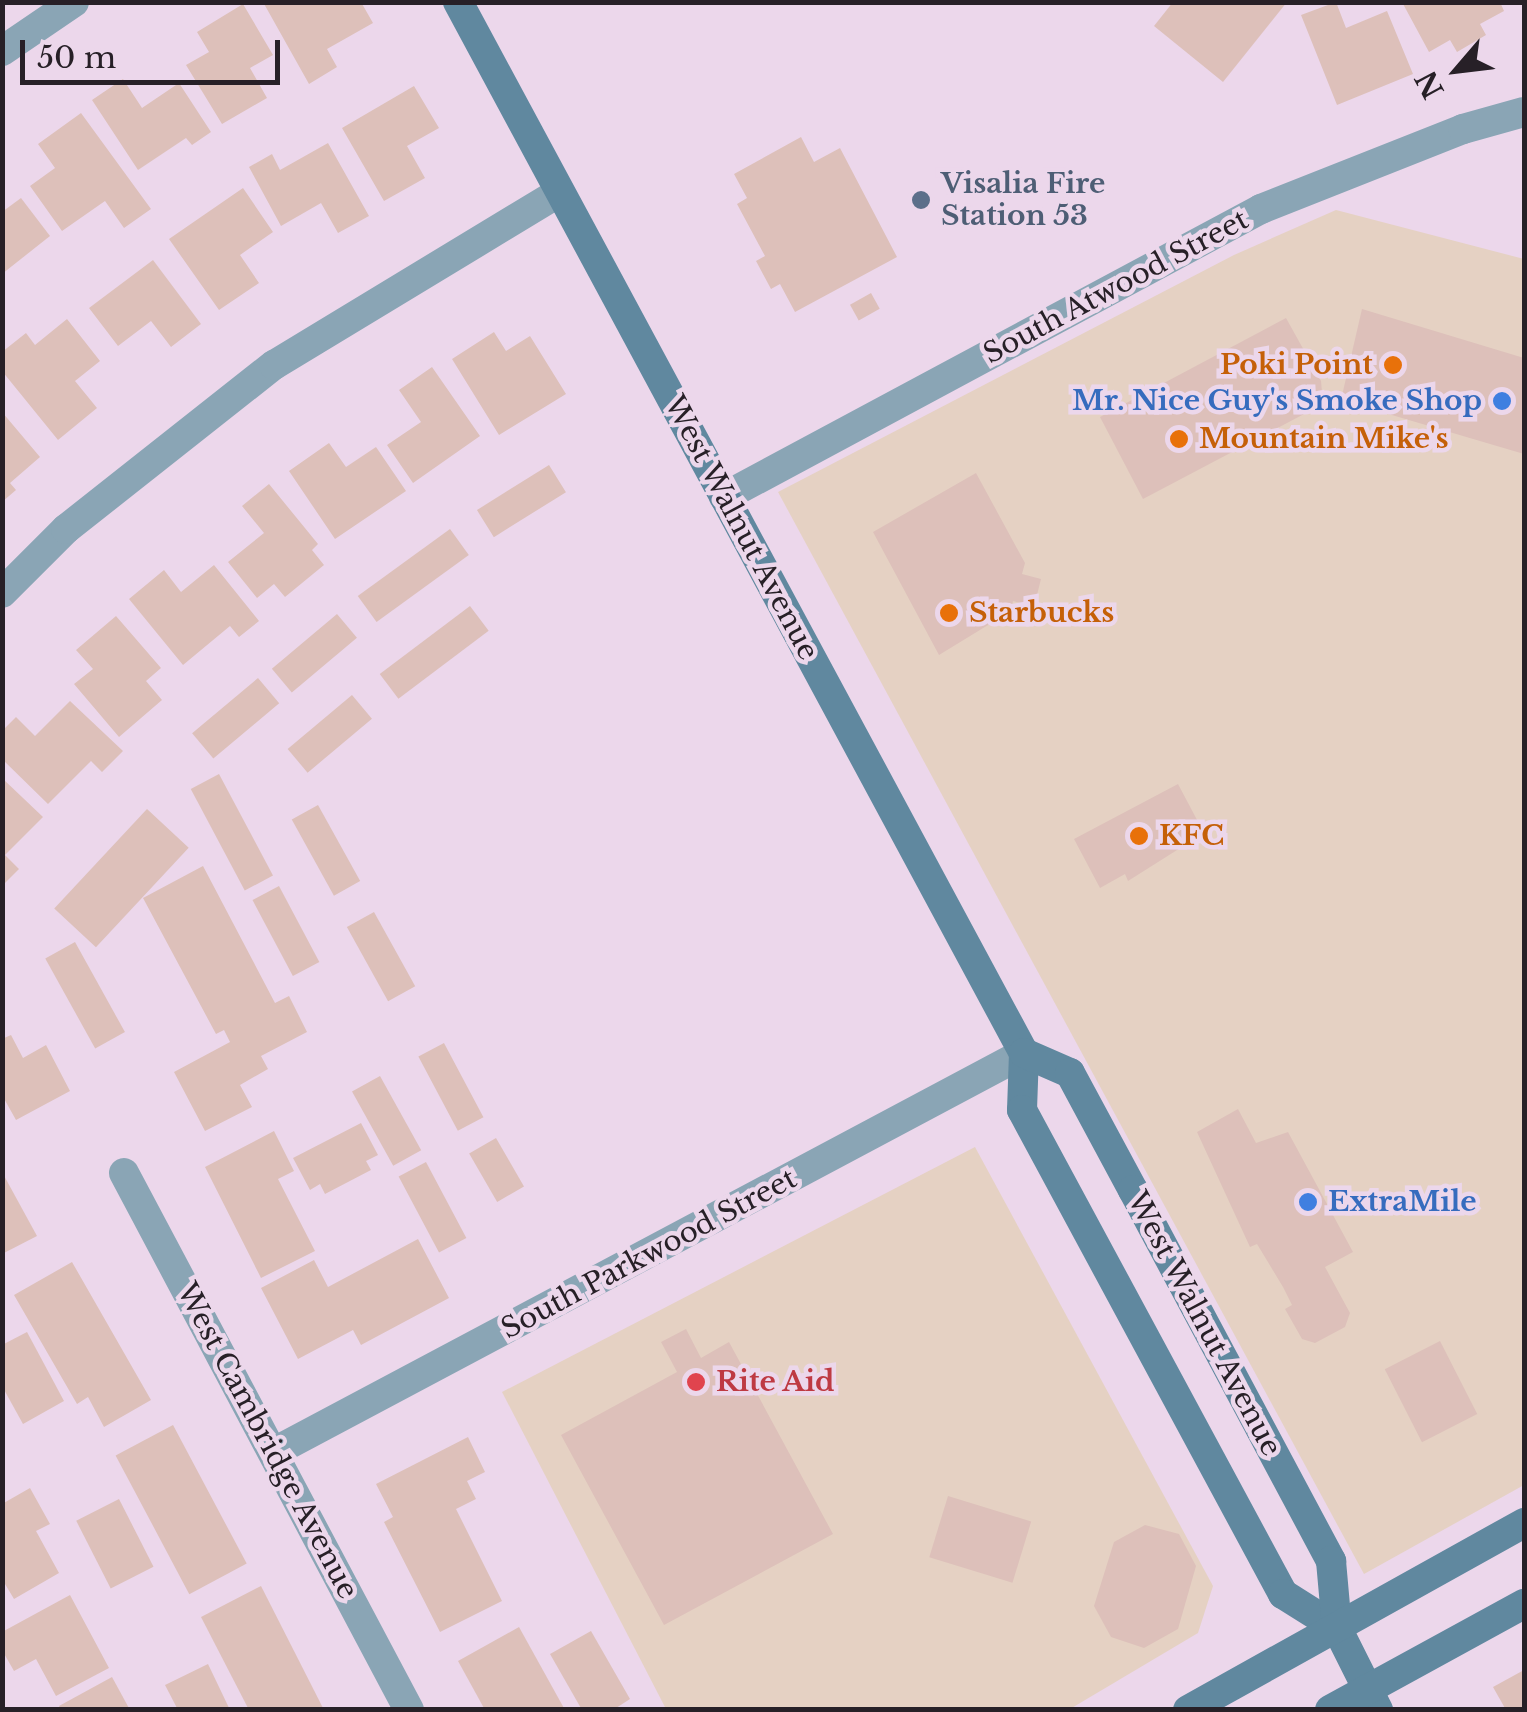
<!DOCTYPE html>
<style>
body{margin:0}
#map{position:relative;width:1527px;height:1712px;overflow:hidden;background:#ecd7eb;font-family:"Libre Baskerville",serif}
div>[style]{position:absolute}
.commercial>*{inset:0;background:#e5d1c3}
.building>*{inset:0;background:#ddc0ba;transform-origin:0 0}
.street>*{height:30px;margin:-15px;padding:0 15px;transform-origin:15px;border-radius:15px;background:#8aa5b5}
.secondary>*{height:30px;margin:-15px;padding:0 15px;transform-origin:15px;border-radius:15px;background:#60889f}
.dots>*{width:28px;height:28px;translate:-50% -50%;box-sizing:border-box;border:5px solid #ecd7eb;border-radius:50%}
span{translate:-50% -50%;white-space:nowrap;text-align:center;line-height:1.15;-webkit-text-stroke:9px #ecd7eb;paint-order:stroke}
.service-label{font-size:28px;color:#4e5e75;font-weight:700}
.left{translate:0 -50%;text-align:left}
.street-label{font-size:28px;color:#272027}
.food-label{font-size:28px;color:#c56008;font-weight:700}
.right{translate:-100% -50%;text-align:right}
.shop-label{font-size:28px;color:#366cbe;font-weight:700}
.health-label{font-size:28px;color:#be3a42;font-weight:700}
.frame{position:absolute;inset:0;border:5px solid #272027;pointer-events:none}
.north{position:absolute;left:1407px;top:20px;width:100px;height:100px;-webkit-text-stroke:8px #ecd7eb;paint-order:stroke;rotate:242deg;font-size:28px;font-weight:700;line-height:40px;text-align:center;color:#272027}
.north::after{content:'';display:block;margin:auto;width:35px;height:45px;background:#272027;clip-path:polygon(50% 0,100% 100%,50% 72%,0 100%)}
.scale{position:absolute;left:20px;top:40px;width:260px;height:45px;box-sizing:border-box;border:5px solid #272027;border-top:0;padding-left:12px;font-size:30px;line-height:35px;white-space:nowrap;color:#272027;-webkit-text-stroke:8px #ecd7eb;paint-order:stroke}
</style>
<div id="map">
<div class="commercial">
<i style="clip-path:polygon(1336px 210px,1524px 259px,1524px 1485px,1364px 1574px,778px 492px,1234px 255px)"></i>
<i style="clip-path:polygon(975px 1147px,1213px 1586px,1198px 1633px,1070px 1709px,666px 1709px,502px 1392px)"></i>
</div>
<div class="building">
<i style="clip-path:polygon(263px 2px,361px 2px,373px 23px,327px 49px,337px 67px,309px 84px)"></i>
<i style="clip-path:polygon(1173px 2px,1287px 2px,1223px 82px,1154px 26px)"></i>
<i style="clip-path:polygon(1336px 2px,1346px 28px,1387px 11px,1413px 74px,1337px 105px,1301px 15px)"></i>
<i style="clip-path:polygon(1402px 2px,1500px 2px,1504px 11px,1480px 24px,1486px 35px,1457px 52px,1450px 40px,1429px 52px)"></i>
<i style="clip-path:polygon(243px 4px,273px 55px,250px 68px,267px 98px,222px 124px,186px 65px,209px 52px,197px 32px)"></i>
<i style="clip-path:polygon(123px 79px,142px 108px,179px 83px,211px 132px,192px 145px,186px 138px,138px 170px,92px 100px)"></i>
<i style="clip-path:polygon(414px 86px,439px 128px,407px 146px,425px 178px,384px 201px,342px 128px)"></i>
<i style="clip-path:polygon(81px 113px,151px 209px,124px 228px,105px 201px,62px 231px,30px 186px,55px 168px,38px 144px)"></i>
<i style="clip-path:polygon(801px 137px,814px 162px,840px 148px,897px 257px,795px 312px,780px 284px,771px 289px,756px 261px,765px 256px,737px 204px,747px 198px,734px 174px)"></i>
<i style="clip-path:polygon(328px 143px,369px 216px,338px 233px,321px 203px,281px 226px,249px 167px,272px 154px,280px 170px)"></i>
<i style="clip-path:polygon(243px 188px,273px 232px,240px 255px,259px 283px,219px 310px,169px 239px)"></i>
<i style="clip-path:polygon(21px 198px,50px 236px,2px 274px,2px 212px)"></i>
<i style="clip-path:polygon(153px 260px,201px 324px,171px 347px,151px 321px,118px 346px,89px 308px)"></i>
<i style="left:871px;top:293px;width:18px;height:24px;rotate:61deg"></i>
<i style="clip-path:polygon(1362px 309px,1524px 358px,1524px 454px,1341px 400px)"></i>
<i style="clip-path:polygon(1286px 318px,1321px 381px,1323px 404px,1143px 499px,1100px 417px)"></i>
<i style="clip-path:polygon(67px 319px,100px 361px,75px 381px,97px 408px,58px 440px,2px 371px,2px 352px,26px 333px,35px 345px)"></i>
<i style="clip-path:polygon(494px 332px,506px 351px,530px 336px,566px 394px,499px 435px,452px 359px)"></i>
<i style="clip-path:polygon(432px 367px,480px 436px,413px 483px,387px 445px,421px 422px,399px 390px)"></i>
<i style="clip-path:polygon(2px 412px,40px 457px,10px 483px,16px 490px,2px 502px)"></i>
<i style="clip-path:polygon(329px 443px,346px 467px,376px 447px,406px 491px,335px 539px,289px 471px)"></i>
<i style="left:549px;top:465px;width:32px;height:85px;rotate:58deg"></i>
<i style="clip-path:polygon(976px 473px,1025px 563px,1022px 574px,1041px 579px,1034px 607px,1013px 601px,1011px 611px,939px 655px,873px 532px)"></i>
<i style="clip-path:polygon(269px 484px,318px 544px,312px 550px,324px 565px,285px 597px,274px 584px,257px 598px,228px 562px,264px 533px,242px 506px)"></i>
<i style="left:450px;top:529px;width:32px;height:114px;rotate:54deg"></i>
<i style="clip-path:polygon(214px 565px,259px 621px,239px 637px,230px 626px,183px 665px,129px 599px,164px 570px,181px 592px)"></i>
<i style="left:470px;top:606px;width:31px;height:113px;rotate:53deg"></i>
<i style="left:337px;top:614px;width:31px;height:85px;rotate:50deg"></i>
<i style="clip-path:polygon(116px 616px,161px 668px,146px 681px,162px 700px,119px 737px,74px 684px,93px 669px,76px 650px)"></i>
<i style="left:258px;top:678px;width:33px;height:86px;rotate:50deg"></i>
<i style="left:352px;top:695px;width:31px;height:84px;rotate:50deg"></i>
<i style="clip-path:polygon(70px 701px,123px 751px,102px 772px,91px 761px,48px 804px,2px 759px,2px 731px,16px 717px,35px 736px)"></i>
<i style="left:219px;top:774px;width:115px;height:32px;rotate:62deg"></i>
<i style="clip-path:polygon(2px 778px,43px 817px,5px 855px,19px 869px,2px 886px)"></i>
<i style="clip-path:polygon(1178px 784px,1204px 833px,1128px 881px,1125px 874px,1100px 888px,1074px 839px)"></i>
<i style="left:318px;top:805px;width:87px;height:30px;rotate:61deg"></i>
<i style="left:147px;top:809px;width:57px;height:136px;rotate:43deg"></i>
<i style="clip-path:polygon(203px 866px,275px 1003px,289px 996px,307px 1032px,261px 1056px,268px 1069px,240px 1085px,252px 1107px,205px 1131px,174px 1072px,230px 1042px,224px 1030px,216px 1034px,143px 898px)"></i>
<i style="left:279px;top:886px;width:86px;height:30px;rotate:62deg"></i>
<i style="left:374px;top:912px;width:85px;height:31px;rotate:61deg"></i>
<i style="left:75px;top:942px;width:103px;height:34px;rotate:61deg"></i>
<i style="clip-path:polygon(11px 1035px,23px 1058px,46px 1045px,70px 1091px,16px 1120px,2px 1095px,2px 1039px)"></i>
<i style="left:444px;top:1043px;width:84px;height:29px;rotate:62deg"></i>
<i style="left:380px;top:1076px;width:85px;height:32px;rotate:61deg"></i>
<i style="clip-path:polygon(1238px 1109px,1256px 1143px,1288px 1132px,1353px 1252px,1325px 1267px,1350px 1313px,1345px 1327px,1315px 1343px,1302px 1339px,1285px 1309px,1292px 1305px,1283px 1287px,1257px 1244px,1250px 1247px,1197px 1132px)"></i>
<i style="clip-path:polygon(361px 1123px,378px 1155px,366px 1161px,371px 1170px,325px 1194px,320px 1184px,310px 1190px,293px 1158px)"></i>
<i style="clip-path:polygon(274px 1131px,294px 1171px,278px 1179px,315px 1251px,261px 1278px,205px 1167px)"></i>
<i style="left:496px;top:1138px;width:56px;height:31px;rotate:60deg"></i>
<i style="left:426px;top:1162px;width:86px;height:31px;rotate:62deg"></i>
<i style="clip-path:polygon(2px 1172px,37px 1236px,2px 1254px)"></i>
<i style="clip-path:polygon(418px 1239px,449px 1298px,361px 1345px,353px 1330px,298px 1359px,261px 1288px,314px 1260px,328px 1287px)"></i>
<i style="clip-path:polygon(72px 1262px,151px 1400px,104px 1427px,88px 1397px,77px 1404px,14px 1295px)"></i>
<i style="clip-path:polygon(686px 1329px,701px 1358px,729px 1342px,833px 1534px,664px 1625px,561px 1435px,677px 1372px,661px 1342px)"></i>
<i style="clip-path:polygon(27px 1332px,64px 1401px,23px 1424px,2px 1386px,2px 1345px)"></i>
<i style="left:1440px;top:1341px;width:82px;height:62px;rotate:63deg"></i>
<i style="left:173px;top:1425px;width:157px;height:65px;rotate:62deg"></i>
<i style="clip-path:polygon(468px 1437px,485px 1472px,467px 1481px,476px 1499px,456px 1509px,502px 1601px,440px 1632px,384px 1522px,393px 1517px,376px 1484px)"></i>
<i style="clip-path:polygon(30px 1488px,50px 1524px,36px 1531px,59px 1573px,14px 1599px,2px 1579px,2px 1504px)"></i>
<i style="left:948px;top:1496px;width:87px;height:64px;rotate:17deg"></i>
<i style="left:119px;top:1499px;width:76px;height:48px;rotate:63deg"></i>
<i style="clip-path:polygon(1145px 1525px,1179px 1534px,1196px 1566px,1178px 1629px,1144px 1648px,1111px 1637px,1094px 1606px,1114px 1542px)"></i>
<i style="clip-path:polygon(261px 1586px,324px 1710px,249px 1710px,201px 1617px)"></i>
<i style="clip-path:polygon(70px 1595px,109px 1668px,56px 1696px,36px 1659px,14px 1671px,2px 1650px,2px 1632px)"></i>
<i style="clip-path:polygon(519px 1627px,565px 1710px,485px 1710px,458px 1661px)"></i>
<i style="clip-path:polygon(591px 1631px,630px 1699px,613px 1710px,582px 1710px,550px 1654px)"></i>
<i style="clip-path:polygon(208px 1664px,230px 1710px,178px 1710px,165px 1685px)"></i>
<i style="clip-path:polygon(1524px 1670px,1524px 1710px,1506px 1710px,1493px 1687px)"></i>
<i style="clip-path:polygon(112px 1677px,130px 1710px,61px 1710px,59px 1706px)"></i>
</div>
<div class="street">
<i style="left:2px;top:51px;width:87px;rotate:-34.2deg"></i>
<i style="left:724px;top:497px;width:609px;rotate:-28.21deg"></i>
<i style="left:1261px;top:209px;width:217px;rotate:-21.6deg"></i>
<i style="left:1463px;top:129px;width:63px;rotate:-15.6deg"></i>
<i style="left:2px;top:593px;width:91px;rotate:-45deg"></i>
<i style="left:66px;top:529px;width:265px;rotate:-38.3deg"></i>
<i style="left:274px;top:365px;width:334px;rotate:-31.2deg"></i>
<i style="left:124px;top:1173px;width:608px;rotate:62.04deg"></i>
<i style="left:274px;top:1452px;width:850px;rotate:-28.01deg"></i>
</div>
<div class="secondary">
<i style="left:458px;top:2px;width:1194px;rotate:61.7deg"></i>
<i style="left:1024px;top:1053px;width:57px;rotate:92deg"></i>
<i style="left:1022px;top:1110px;width:550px;rotate:61.66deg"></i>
<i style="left:1283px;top:1594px;width:64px;rotate:32.2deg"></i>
<i style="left:1024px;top:1053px;width:50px;rotate:23.5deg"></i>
<i style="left:1070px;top:1073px;width:133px;rotate:61.7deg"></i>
<i style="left:1133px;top:1190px;width:421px;rotate:61.9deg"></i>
<i style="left:1331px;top:1561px;width:67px;rotate:84.9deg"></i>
<i style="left:1337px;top:1628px;width:92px;rotate:63.4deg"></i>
<i style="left:1188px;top:1710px;width:385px;rotate:-29.1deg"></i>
<i style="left:1330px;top:1710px;width:221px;rotate:-28.7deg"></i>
</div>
<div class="dots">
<i style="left:921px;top:200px;background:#5c6f8a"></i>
<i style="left:1393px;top:365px;background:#e8710a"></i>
<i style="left:1502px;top:401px;background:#3f7fe0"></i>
<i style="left:1179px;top:439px;background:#e8710a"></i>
<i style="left:949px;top:613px;background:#e8710a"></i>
<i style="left:1139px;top:836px;background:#e8710a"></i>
<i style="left:1308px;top:1202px;background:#3f7fe0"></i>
<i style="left:696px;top:1382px;background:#e0444e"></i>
</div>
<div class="service-label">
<span class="left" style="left:941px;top:200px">Visalia Fire<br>Station 53</span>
</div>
<div class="street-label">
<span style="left:1116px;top:287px;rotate:-28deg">South Atwood Street</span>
<span style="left:741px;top:528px;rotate:62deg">West Walnut Avenue</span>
<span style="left:649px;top:1254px;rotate:-28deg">South Parkwood Street</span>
<span style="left:1204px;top:1324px;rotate:62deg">West Walnut Avenue</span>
<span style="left:267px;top:1441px;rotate:62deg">West Cambridge Avenue</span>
</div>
<div class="food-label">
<span class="right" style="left:1373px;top:365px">Poki Point</span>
<span class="left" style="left:1199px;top:439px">Mountain Mike's</span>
<span class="left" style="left:969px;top:613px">Starbucks</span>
<span class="left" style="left:1159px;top:836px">KFC</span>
</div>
<div class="shop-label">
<span class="right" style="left:1482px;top:401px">Mr. Nice Guy's Smoke Shop</span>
<span class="left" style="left:1328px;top:1202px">ExtraMile</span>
</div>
<div class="health-label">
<span class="left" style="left:716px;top:1382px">Rite Aid</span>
</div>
<div class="frame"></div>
<div class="north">N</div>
<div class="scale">50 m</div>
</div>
